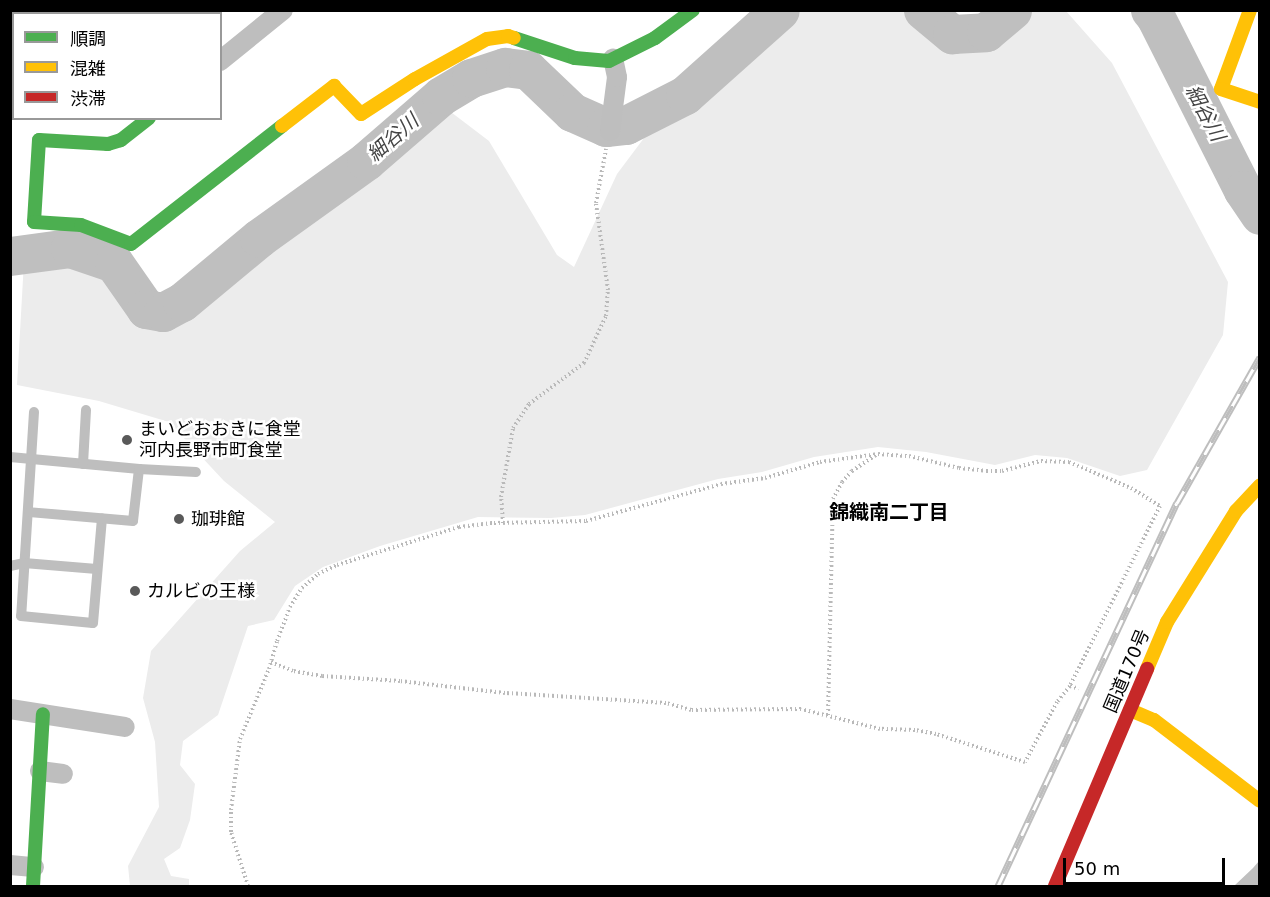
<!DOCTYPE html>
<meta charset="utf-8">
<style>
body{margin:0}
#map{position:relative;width:1270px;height:897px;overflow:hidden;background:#fff;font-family:"DejaVu Sans","Noto Sans JP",sans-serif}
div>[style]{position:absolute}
.green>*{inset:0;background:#ececec}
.water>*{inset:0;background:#bfbfbf}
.river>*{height:39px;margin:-19.5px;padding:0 19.5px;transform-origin:19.5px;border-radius:19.5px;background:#bfbfbf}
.path>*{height:4px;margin-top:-2px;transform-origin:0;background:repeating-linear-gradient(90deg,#b9b9b9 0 1.5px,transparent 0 4.5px)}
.lane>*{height:10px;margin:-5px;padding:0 5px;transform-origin:5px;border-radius:5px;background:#bebebe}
.street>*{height:20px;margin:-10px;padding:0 10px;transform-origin:10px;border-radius:10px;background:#bebebe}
.fast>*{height:14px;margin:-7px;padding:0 7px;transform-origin:7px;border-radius:7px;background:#4caf50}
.slow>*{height:14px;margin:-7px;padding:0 7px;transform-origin:7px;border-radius:7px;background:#ffc107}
.jam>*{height:14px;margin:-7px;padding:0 7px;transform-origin:7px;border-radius:7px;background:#c62828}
.rail>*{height:7px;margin-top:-3.5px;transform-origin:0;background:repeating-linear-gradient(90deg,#fff 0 14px,#bebebe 0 28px);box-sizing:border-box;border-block:2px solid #bebebe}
.dots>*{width:16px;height:16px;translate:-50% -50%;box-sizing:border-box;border:3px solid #fff;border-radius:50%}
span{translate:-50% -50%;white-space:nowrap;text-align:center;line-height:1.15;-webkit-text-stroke:5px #fff;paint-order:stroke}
.poi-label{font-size:18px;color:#000}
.left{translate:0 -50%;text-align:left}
.street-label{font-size:18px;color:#000}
.water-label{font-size:20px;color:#444;font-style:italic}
.neighbourhood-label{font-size:20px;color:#000;font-weight:700}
.frame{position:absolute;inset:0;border:12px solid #000;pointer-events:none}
.legend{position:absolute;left:12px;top:12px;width:210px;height:108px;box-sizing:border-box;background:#fff;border:2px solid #999;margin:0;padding:8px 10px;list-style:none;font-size:18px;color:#000}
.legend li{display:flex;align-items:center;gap:12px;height:30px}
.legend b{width:30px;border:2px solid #999}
.scale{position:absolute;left:1063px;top:858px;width:162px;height:27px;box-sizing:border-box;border:3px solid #000;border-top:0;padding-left:8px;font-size:18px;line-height:21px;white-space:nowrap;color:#000;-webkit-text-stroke:4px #fff;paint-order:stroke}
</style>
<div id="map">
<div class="green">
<i style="clip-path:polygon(788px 10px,912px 11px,948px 38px,991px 36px,1018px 11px,1066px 11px,1112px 63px,1228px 282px,1223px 335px,1147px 470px,1120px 476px,1067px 458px,1035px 455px,995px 465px,926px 452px,878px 447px,814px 457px,762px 472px,718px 479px,585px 515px,551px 518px,478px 517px,380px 546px,323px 567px,295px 586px,274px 620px,248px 626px,218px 715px,183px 741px,180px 765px,195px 784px,190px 820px,180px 848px,164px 859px,171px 876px,189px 879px,189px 886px,130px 886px,128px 866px,159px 807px,155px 742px,143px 698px,151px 651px,240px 551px,275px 522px,224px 481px,169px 422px,99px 401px,17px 385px,24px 261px,68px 255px,111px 275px,142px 316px,162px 320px,186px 307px,265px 240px,370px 165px,443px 106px,489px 141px,557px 255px,574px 267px,617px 174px,662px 114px,690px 99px)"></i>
</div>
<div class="water">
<i style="clip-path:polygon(1259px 861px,1259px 886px,1234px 886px,1253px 868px)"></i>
</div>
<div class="river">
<i style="left:923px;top:10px;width:38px;rotate:40deg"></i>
<i style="left:952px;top:34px;width:34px;rotate:-3deg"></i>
<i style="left:986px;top:32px;width:34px;rotate:-40deg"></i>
<i style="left:1150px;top:10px;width:8px;rotate:50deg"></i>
<i style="left:1155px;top:16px;width:195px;rotate:63.2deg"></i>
<i style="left:1243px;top:190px;width:30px;rotate:56deg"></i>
<i style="left:10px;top:256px;width:61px;rotate:-7.6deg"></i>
<i style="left:70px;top:248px;width:46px;rotate:18.8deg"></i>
<i style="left:114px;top:263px;width:56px;rotate:55.2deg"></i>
<i style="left:146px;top:309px;width:17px;rotate:10deg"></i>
<i style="left:163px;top:312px;width:21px;rotate:-28deg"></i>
<i style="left:182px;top:302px;width:100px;rotate:-39.7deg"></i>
<i style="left:259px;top:238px;width:132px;rotate:-35.7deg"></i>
<i style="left:366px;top:161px;width:99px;rotate:-40.9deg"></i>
<i style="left:441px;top:96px;width:35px;rotate:-31deg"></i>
<i style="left:471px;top:78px;width:36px;rotate:-18deg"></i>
<i style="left:505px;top:67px;width:23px;rotate:7deg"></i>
<i style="left:528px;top:70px;width:61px;rotate:43.7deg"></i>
<i style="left:572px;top:112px;width:37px;rotate:24deg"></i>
<i style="left:606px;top:127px;width:20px;rotate:-6deg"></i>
<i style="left:626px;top:125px;width:66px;rotate:-27deg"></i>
<i style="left:685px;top:95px;width:127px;rotate:-41.8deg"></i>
</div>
<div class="path">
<i style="left:503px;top:523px;width:26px;rotate:-94deg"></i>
<i style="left:501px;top:497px;width:70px;rotate:-80.1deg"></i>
<i style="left:513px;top:428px;width:29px;rotate:-56deg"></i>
<i style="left:529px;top:404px;width:69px;rotate:-36.7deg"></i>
<i style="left:584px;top:363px;width:52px;rotate:-64.9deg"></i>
<i style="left:606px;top:316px;width:26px;rotate:-86deg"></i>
<i style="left:608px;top:290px;width:88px;rotate:-97.9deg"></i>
<i style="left:596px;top:203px;width:55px;rotate:-79.5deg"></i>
<i style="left:1070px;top:686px;width:9px;rotate:18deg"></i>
<i style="left:828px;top:715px;width:216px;rotate:-88.7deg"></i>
<i style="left:833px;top:499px;width:19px;rotate:-62deg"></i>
<i style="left:842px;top:482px;width:15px;rotate:-48deg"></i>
<i style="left:852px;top:471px;width:29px;rotate:-34deg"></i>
<i style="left:248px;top:886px;width:57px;rotate:-107.5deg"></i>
<i style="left:231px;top:832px;width:22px;rotate:-90deg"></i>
<i style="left:231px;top:810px;width:72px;rotate:-82.8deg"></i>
<i style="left:240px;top:739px;width:76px;rotate:-67.5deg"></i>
<i style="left:269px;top:669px;width:29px;rotate:-74deg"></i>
<i style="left:277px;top:641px;width:36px;rotate:-69deg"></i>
<i style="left:290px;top:607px;width:22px;rotate:-58deg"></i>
<i style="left:302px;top:588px;width:21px;rotate:-41deg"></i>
<i style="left:318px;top:574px;width:21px;rotate:-25deg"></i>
<i style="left:337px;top:565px;width:128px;rotate:-17.3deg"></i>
<i style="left:459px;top:527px;width:35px;rotate:-7deg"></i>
<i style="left:494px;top:523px;width:92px;rotate:-1.2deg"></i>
<i style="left:586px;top:521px;width:140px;rotate:-15.3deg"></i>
<i style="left:721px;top:484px;width:44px;rotate:-7.8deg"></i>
<i style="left:765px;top:478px;width:57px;rotate:-16.2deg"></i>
<i style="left:820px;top:462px;width:59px;rotate:-7.9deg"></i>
<i style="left:878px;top:454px;width:31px;rotate:4deg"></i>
<i style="left:909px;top:456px;width:51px;rotate:13.5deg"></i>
<i style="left:959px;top:468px;width:27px;rotate:6deg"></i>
<i style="left:986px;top:471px;width:16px"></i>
<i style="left:1002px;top:471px;width:40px;rotate:-14.4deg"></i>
<i style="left:1041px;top:461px;width:28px;rotate:2deg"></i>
<i style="left:1069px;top:462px;width:67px;rotate:22.8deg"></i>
<i style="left:1131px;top:488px;width:34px;rotate:32deg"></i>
<i style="left:1160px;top:506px;width:201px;rotate:116.6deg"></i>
<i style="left:1070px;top:686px;width:21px;rotate:129deg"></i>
<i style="left:1057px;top:702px;width:68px;rotate:118.1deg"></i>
<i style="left:1025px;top:762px;width:93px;rotate:-162.5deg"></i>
<i style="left:936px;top:734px;width:21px;rotate:-169deg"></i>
<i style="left:915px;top:730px;width:35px;rotate:-178deg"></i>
<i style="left:880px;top:729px;width:81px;rotate:-165.8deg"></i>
<i style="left:801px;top:709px;width:110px;rotate:179.5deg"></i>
<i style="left:691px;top:710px;width:26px;rotate:-164deg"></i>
<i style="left:666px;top:703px;width:161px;rotate:-176.4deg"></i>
<i style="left:505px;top:693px;width:106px;rotate:-173.5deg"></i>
<i style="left:400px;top:681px;width:78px;rotate:-176.3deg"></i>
<i style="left:322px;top:676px;width:29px;rotate:-170deg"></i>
<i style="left:293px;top:671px;width:24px;rotate:-158deg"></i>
</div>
<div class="lane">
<i style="left:34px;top:412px;width:204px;rotate:93.6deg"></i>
<i style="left:21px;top:616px;width:72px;rotate:5.6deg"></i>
<i style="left:93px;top:623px;width:105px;rotate:-85.1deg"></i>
<i style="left:10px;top:457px;width:130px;rotate:5.3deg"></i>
<i style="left:139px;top:469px;width:52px;rotate:96.6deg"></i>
<i style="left:133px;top:521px;width:104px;rotate:-175.1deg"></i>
<i style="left:83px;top:464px;width:54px;rotate:-86.8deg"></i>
<i style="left:139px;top:469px;width:57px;rotate:3deg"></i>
<i style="left:10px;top:566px;width:14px;rotate:-12deg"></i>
<i style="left:24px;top:563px;width:73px;rotate:4.7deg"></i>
</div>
<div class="street">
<i style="left:220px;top:61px;width:81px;rotate:-39deg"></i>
<i style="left:610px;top:131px;width:54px;rotate:-82.6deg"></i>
<i style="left:617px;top:77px;width:19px;rotate:-102deg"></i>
<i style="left:10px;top:709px;width:116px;rotate:8.9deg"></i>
<i style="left:40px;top:771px;width:23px;rotate:7deg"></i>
<i style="left:10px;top:865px;width:24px;rotate:5deg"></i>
</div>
<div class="fast">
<i style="left:514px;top:38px;width:64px;rotate:18.2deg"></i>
<i style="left:575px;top:58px;width:34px;rotate:5deg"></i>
<i style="left:609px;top:61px;width:51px;rotate:-26.6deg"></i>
<i style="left:655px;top:38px;width:47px;rotate:-36.4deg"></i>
<i style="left:149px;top:118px;width:36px;rotate:142deg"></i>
<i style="left:121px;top:140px;width:14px;rotate:163deg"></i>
<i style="left:108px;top:144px;width:69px;rotate:-176.7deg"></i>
<i style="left:39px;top:140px;width:82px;rotate:93.5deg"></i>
<i style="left:34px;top:222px;width:47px;rotate:3.7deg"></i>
<i style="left:81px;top:225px;width:53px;rotate:20.8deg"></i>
<i style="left:131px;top:244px;width:192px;rotate:-38deg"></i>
<i style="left:33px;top:886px;width:172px;rotate:-86.7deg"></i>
</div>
<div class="slow">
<i style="left:1250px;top:10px;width:84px;rotate:110.2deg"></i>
<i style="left:1221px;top:89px;width:41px;rotate:18.4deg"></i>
<i style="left:10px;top:78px;width:52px;rotate:-85.6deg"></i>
<i style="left:282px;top:126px;width:66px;rotate:-37.6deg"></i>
<i style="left:334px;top:86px;width:39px;rotate:46deg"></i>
<i style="left:361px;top:114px;width:64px;rotate:-32.9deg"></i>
<i style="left:415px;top:79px;width:82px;rotate:-29.1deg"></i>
<i style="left:487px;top:39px;width:21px;rotate:-8deg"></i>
<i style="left:508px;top:36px;width:6px;rotate:18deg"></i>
<i style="left:1147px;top:669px;width:51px;rotate:-66.9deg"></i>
<i style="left:1167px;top:622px;width:131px;rotate:-58.1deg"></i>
<i style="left:1236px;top:511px;width:35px;rotate:-47deg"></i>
<i style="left:1130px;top:710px;width:26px;rotate:23deg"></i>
<i style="left:1154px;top:720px;width:133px;rotate:37.4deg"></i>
</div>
<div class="jam">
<i style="left:1055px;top:886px;width:236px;rotate:-67deg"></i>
</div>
<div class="rail">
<i style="left:998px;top:886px;width:423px;rotate:-65deg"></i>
<i style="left:1177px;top:503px;width:168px;rotate:-60.4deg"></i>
</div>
<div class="dots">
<i style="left:127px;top:440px;background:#595959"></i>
<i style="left:179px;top:519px;background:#595959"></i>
<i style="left:135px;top:591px;background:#595959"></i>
</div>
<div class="poi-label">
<span class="left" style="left:139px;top:440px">まいどおおきに食堂<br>河内長野市町食堂</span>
<span class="left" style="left:191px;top:519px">珈琲館</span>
<span class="left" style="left:147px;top:591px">カルビの王様</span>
</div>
<div class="street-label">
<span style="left:1127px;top:671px;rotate:-67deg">国道170号</span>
</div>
<div class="water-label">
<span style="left:1205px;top:113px;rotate:62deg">細谷川</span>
<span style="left:393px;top:138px;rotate:-41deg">細谷川</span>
</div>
<div class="neighbourhood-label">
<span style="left:889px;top:512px">錦織南二丁目</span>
</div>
<div class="frame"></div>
<ul class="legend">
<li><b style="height:8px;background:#4caf50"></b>順調</li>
<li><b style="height:8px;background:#ffc107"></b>混雑</li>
<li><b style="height:8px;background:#c62828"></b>渋滞</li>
</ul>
<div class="scale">50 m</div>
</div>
